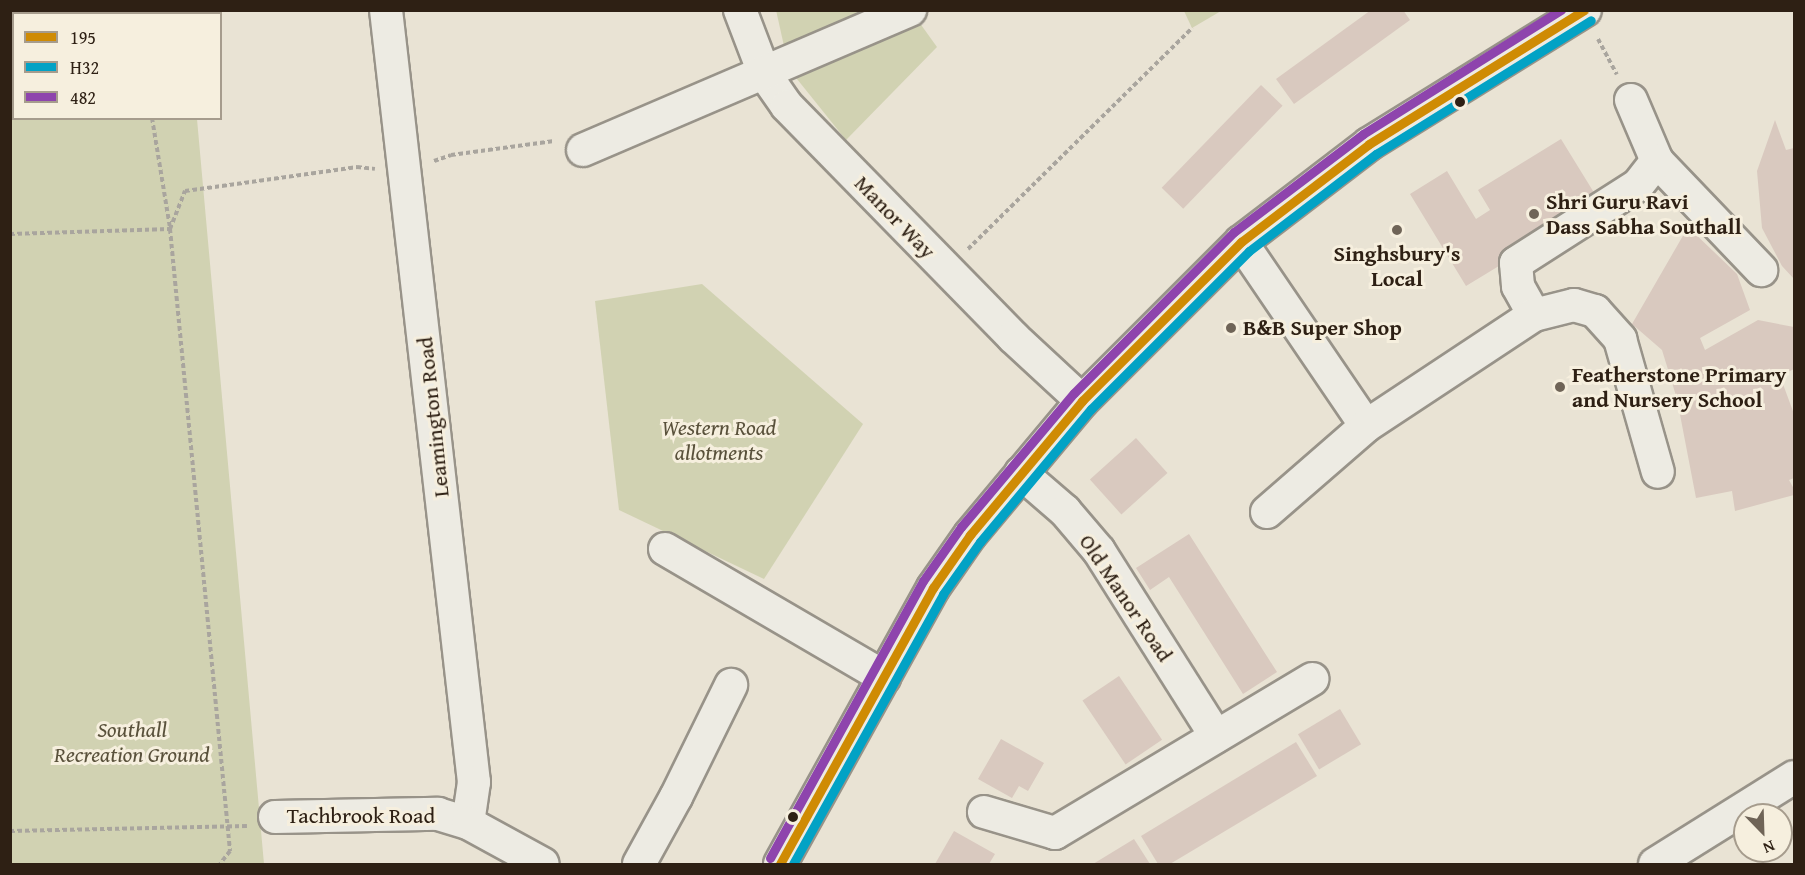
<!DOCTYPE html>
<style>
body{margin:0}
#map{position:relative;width:1805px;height:875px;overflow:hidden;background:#e9e3d4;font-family:"Gentium Book Plus",serif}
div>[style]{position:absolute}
.green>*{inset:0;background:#d1d2b2}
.building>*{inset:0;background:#d9c9bf;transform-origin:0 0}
.path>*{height:4px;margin-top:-2px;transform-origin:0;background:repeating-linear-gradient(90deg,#a9a59e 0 4.5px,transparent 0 7.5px)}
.roads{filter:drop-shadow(2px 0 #989389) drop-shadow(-2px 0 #989389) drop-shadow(0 2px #989389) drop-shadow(0 -2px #989389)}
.minor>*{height:32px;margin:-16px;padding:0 16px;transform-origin:16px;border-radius:16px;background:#edebe3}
.bus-1>*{height:9px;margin:-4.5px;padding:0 4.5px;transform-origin:4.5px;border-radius:4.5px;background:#cf8b04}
.bus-2>*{height:9px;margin:-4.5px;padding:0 4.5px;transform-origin:4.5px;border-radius:4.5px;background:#02a2c5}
.bus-3>*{height:9px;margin:-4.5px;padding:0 4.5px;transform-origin:4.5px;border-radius:4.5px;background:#8e44ad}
.dots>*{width:16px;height:16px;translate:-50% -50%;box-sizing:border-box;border:3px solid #f6efde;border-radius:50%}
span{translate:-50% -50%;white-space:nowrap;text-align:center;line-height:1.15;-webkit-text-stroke:6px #f6efde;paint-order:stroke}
.poi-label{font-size:22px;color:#2e2014;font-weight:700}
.left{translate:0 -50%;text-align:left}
.street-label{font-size:22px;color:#2e2014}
.park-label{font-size:22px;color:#59513b;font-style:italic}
.frame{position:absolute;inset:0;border:12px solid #2e2014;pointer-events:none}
.legend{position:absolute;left:12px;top:12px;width:210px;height:108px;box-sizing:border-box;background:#f6efde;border:2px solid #a69c8d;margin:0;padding:8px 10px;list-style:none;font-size:18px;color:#2e2014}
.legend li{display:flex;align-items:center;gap:12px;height:30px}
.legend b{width:30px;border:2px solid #a69c8d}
.north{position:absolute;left:1733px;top:803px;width:60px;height:60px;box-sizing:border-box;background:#f6efde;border:2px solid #a69c8d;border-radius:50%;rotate:157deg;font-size:16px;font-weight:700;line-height:24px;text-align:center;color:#2e2014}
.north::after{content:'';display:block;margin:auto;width:21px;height:27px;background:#6f6457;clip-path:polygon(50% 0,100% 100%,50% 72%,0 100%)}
</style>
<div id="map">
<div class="green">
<i style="clip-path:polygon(776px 10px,866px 10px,866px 11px,784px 46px)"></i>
<i style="clip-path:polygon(10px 11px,187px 11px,188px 13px,14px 14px,14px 118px,197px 119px,264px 864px,11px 864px)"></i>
<i style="clip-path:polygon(1184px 11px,1221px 11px,1192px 28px)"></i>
<i style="clip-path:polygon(919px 22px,937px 47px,846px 140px,793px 74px)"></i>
<i style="clip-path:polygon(702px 284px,863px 424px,764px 579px,619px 510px,595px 301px)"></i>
</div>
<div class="building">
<i style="clip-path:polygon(1371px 10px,1403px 10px,1410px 20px,1294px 104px,1276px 79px)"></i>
<i style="left:1261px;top:85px;width:30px;height:143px;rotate:44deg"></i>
<i style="clip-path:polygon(1775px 120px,1786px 150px,1794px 148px,1794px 279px,1782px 266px,1762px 228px,1757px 171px)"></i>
<i style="clip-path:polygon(1561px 139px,1601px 204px,1466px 286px,1410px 194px,1447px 171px,1476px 219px,1490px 210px,1478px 190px)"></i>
<i style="clip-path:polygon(1688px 227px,1737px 274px,1750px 310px,1700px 338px,1705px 350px,1758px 320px,1794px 327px,1794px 369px,1780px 376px,1794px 414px,1794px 478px,1789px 480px,1794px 489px,1794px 495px,1735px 511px,1732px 491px,1696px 498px,1677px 399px,1662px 350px,1632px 324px)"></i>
<i style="left:1136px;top:438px;width:47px;height:62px;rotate:48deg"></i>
<i style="clip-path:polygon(1189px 534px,1277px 672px,1243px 694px,1169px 577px,1150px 590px,1136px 568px)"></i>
<i style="left:1119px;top:676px;width:77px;height:44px;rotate:56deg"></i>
<i style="left:1340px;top:709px;width:41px;height:49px;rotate:59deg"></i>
<i style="clip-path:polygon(1001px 739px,1044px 763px,1028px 791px,1019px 786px,1012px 798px,978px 779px)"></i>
<i style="clip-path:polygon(1296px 742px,1317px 776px,1170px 864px,1158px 864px,1141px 836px)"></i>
<i style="clip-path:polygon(954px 831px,995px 854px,989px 864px,935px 864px)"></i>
<i style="clip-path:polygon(1134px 839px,1150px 864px,1093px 864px)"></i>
</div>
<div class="path">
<i style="left:135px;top:10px;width:4px;rotate:90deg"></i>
<i style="left:1598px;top:39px;width:40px;rotate:62deg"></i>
<i style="left:152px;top:118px;width:111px;rotate:80.7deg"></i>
<i style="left:434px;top:161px;width:18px;rotate:-19deg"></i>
<i style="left:451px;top:155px;width:104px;rotate:-7.7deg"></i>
<i style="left:170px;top:229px;width:41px;rotate:-68.5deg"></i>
<i style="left:185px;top:191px;width:174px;rotate:-7.9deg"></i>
<i style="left:357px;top:167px;width:18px;rotate:6deg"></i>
<i style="left:10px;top:234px;width:160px;rotate:-1.8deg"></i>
<i style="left:170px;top:229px;width:625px;rotate:84.49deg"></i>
<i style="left:230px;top:851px;width:16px;rotate:128deg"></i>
<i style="left:968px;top:249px;width:315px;rotate:-44.6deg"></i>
<i style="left:10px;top:831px;width:237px;rotate:-1.2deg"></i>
</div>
<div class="roads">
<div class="minor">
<i style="left:386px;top:10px;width:777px;rotate:83.5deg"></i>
<i style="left:474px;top:782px;width:41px;rotate:98.3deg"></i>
<i style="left:740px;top:10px;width:67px;rotate:69.1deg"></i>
<i style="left:764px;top:73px;width:40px;rotate:55.1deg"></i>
<i style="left:787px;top:106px;width:323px;rotate:45.6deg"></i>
<i style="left:1013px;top:337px;width:94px;rotate:42.8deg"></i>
<i style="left:1631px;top:100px;width:66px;rotate:66.9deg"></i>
<i style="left:1657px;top:161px;width:151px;rotate:46.3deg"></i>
<i style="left:583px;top:150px;width:356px;rotate:-23.2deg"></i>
<i style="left:1241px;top:242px;width:222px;rotate:55.8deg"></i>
<i style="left:1534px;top:315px;width:33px;rotate:-119deg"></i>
<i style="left:1518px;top:286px;width:23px;rotate:-95deg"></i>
<i style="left:1516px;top:263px;width:145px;rotate:-32.6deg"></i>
<i style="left:1638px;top:185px;width:31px;rotate:-52deg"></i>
<i style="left:1021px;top:473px;width:58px;rotate:40.8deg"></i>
<i style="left:1065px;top:511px;width:52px;rotate:49.6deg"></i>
<i style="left:1099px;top:551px;width:219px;rotate:57.7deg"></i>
<i style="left:1267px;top:512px;width:131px;rotate:-41deg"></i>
<i style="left:1366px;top:426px;width:201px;rotate:-33.5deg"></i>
<i style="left:1534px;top:315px;width:41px;rotate:-14deg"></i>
<i style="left:1574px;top:305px;width:22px;rotate:16deg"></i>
<i style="left:1595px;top:311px;width:38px;rotate:48deg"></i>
<i style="left:1620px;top:339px;width:138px;rotate:74.1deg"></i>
<i style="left:665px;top:549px;width:254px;rotate:30.3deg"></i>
<i style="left:984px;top:812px;width:74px;rotate:16.5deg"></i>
<i style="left:1055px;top:833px;width:300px;rotate:-30.9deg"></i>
<i style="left:275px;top:817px;width:163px;rotate:-1.1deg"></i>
<i style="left:438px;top:814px;width:31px;rotate:17deg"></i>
<i style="left:468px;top:823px;width:85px;rotate:28.7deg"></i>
<i style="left:639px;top:864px;width:77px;rotate:-61.1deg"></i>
<i style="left:676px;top:797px;width:125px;rotate:-63.8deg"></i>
<i style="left:780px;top:864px;width:316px;rotate:-61deg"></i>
<i style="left:933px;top:588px;width:65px;rotate:-55.1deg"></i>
<i style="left:970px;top:535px;width:175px;rotate:-50.1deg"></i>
<i style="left:1082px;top:401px;width:225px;rotate:-45deg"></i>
<i style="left:1241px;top:242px;width:161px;rotate:-37.4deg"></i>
<i style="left:1369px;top:144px;width:254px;rotate:-31.8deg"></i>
<i style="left:1655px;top:864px;width:164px;rotate:-32deg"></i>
</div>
</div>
<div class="bus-1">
<i style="left:780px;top:864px;width:316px;rotate:-61deg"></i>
<i style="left:933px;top:588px;width:65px;rotate:-55.1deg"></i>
<i style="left:970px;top:535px;width:175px;rotate:-50.1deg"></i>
<i style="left:1082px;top:401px;width:225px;rotate:-45deg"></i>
<i style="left:1241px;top:242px;width:161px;rotate:-37.4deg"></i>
<i style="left:1369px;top:144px;width:253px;rotate:-31.9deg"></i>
</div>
<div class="bus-2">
<i style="left:793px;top:864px;width:309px;rotate:-60.9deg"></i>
<i style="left:943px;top:594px;width:64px;rotate:-54.6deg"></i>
<i style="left:980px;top:542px;width:173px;rotate:-50.2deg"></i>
<i style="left:1091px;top:409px;width:223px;rotate:-45deg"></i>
<i style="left:1249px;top:251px;width:160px;rotate:-37.4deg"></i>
<i style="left:1376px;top:154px;width:253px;rotate:-31.9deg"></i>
</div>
<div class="bus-3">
<i style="left:770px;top:858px;width:316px;rotate:-61.1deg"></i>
<i style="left:923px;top:581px;width:66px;rotate:-54.9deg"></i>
<i style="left:961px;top:527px;width:175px;rotate:-49.9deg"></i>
<i style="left:1074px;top:393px;width:227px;rotate:-45.2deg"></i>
<i style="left:1234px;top:232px;width:162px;rotate:-37.2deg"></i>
<i style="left:1363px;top:134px;width:234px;rotate:-32.1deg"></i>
</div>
<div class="dots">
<i style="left:1460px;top:102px;background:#2e2014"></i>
<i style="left:1534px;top:214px;background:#6f6457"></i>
<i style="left:1397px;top:230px;background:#6f6457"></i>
<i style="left:1231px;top:328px;background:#6f6457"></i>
<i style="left:1560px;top:387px;background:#6f6457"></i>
<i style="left:793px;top:817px;background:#2e2014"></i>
</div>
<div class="poi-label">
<span class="left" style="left:1546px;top:214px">Shri Guru Ravi<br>Dass Sabha Southall</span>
<span style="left:1397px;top:266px">Singhsbury's<br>Local</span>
<span class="left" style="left:1243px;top:328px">B&amp;B Super Shop</span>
<span class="left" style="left:1572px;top:387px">Featherstone Primary<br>and Nursery School</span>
</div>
<div class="street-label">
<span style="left:895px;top:217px;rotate:46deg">Manor Way</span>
<span style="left:433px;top:417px;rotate:-96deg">Leamington Road</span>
<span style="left:1126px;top:598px;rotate:56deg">Old Manor Road</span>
<span style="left:361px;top:816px">Tachbrook Road</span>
</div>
<div class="park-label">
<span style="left:719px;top:440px">Western Road<br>allotments</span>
<span style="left:132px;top:742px">Southall<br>Recreation Ground</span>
</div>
<div class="frame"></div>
<ul class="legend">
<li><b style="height:8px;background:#cf8b04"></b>195</li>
<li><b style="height:8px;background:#02a2c5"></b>H32</li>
<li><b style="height:8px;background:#8e44ad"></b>482</li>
</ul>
<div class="north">N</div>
</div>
